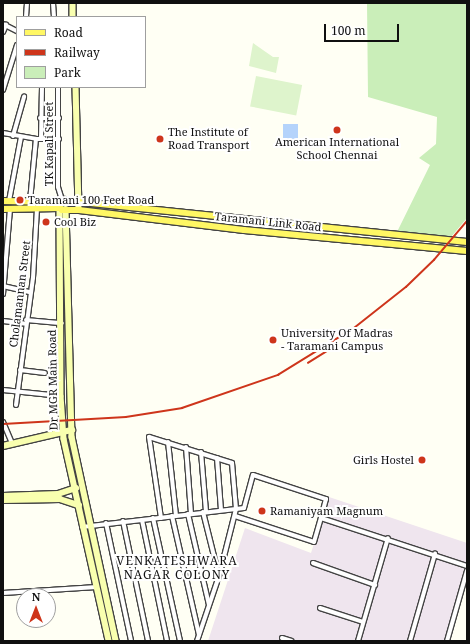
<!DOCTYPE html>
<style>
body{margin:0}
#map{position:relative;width:470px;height:644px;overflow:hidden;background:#fffff4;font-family:"Noto Serif",serif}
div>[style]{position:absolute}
.industrial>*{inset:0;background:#efe5ee}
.green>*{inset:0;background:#caeeb9}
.pitch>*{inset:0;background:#def4cc;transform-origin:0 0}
.water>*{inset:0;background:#b4d3fb;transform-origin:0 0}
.roads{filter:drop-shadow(1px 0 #434343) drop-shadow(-1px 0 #434343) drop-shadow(0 1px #434343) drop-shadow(0 -1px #434343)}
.street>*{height:4px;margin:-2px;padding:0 2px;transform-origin:2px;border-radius:2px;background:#fff}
.secondary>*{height:5.5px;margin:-2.75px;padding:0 2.75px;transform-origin:2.75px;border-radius:2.75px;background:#f9ffaf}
.primary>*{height:6px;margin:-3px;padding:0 3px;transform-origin:3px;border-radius:3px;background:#fff764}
.rail>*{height:1.5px;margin:-0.75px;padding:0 0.75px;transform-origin:0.75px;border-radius:0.75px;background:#ce351b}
.dots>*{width:11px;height:11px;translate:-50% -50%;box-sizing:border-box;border:2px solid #fff;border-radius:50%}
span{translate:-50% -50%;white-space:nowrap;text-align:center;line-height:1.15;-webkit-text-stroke:4px #fff;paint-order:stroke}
.poi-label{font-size:11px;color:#101010}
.left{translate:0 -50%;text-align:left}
.right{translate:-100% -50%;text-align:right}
.street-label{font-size:11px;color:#101010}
.neighbourhood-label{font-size:12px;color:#101010;letter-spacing:1px}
.frame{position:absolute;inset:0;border:4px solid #101010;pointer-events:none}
.legend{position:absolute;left:16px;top:16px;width:130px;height:72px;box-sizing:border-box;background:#fff;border:1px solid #9f9f9f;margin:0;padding:5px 7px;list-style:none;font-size:12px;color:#101010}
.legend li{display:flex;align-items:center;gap:8px;height:20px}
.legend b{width:20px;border:1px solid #9f9f9f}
.north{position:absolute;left:16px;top:588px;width:40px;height:40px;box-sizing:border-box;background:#fff;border:1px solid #9f9f9f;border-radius:50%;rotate:0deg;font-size:11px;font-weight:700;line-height:16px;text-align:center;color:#101010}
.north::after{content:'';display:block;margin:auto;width:14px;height:18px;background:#ce351b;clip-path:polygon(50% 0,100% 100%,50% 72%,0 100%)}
.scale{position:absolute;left:324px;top:24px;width:75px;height:18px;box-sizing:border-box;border:2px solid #101010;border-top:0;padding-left:5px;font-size:12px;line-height:14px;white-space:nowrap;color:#101010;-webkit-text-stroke:3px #fff;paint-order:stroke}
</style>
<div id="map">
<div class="industrial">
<i style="clip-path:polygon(329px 497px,467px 543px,467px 569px,448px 641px,208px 641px,245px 528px,311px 553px)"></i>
</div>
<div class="green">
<i style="clip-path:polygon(367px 3px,467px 3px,467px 218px,451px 237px,397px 232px,430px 165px,419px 158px,436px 144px,437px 117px,368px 97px)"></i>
</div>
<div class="pitch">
<i style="clip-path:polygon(253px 43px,273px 57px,279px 57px,276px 73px,249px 66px)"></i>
<i style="left:256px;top:76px;width:47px;height:31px;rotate:11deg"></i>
</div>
<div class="water">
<i style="left:283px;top:124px;width:15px;height:18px"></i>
</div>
<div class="roads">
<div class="street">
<i style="left:53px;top:3px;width:14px;rotate:86deg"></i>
<i style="left:26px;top:17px;width:14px;rotate:-86deg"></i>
<i style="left:3px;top:24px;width:16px;rotate:27deg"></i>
<i style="left:3px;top:32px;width:8px;rotate:-67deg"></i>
<i style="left:58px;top:87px;width:100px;rotate:90deg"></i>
<i style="left:58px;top:187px;width:14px;rotate:73deg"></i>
<i style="left:3px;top:90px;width:47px;rotate:-72.7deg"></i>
<i style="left:40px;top:118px;width:19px"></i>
<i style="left:3px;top:133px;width:34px;rotate:10deg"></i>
<i style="left:36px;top:139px;width:23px"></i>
<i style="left:13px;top:136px;width:41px;rotate:-74.2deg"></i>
<i style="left:41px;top:139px;width:52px;rotate:-88.9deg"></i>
<i style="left:9px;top:201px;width:65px;rotate:-79.4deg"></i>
<i style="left:30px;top:201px;width:62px;rotate:-84.5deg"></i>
<i style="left:3px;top:286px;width:28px;rotate:13deg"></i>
<i style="left:3px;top:294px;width:85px;rotate:-85.3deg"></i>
<i style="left:26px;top:320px;width:36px;rotate:5deg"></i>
<i style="left:3px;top:321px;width:23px;rotate:7deg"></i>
<i style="left:20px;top:370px;width:25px;rotate:7deg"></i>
<i style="left:3px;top:390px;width:58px;rotate:5.9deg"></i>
<i style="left:16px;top:405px;width:128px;rotate:-82.4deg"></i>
<i style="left:33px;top:278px;width:69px;rotate:-86.7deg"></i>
<i style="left:3px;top:422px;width:23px;rotate:67deg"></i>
<i style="left:168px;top:442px;width:74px;rotate:83.8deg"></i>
<i style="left:186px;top:447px;width:67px;rotate:85.7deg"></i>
<i style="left:201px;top:452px;width:60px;rotate:85.2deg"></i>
<i style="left:217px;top:458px;width:52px;rotate:85.6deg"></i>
<i style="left:203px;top:512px;width:66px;rotate:76deg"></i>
<i style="left:188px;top:514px;width:93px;rotate:77deg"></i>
<i style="left:172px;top:516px;width:122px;rotate:77.2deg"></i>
<i style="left:235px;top:516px;width:83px;rotate:18.2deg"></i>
<i style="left:314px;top:542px;width:25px;rotate:-74deg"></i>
<i style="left:153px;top:518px;width:126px;rotate:77.6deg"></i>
<i style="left:161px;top:518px;width:82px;rotate:-98.4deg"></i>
<i style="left:149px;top:437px;width:87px;rotate:17.4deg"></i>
<i style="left:232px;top:463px;width:46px;rotate:85deg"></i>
<i style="left:236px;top:509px;width:8px;rotate:-7deg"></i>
<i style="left:244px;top:508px;width:34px;rotate:-75deg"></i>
<i style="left:253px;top:475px;width:77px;rotate:18.2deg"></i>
<i style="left:326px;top:499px;width:20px;rotate:105deg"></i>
<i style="left:321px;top:518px;width:154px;rotate:18.2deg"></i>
<i style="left:142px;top:520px;width:124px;rotate:78.3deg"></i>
<i style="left:123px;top:521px;width:123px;rotate:78.2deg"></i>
<i style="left:106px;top:523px;width:121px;rotate:78deg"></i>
<i style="left:82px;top:527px;width:155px;rotate:-6.7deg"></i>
<i style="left:236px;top:509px;width:69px;rotate:104.2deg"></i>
<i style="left:219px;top:576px;width:69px;rotate:108.7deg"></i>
<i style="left:313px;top:563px;width:66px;rotate:19.5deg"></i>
<i style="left:3px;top:593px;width:94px;rotate:-3.7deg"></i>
<i style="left:320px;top:608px;width:45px;rotate:18deg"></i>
<i style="left:282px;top:638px;width:10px;rotate:17deg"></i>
<i style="left:358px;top:641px;width:107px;rotate:-73.8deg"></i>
<i style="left:410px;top:641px;width:91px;rotate:-74deg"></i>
<i style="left:447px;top:641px;width:73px;rotate:-74.1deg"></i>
</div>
<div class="secondary">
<i style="left:73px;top:3px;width:14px;rotate:90deg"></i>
<i style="left:76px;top:87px;width:123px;rotate:88.6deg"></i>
<i style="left:60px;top:209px;width:187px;rotate:89.7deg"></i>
<i style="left:61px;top:396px;width:43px;rotate:86deg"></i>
<i style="left:64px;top:439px;width:207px;rotate:77.4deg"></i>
<i style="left:66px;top:209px;width:228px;rotate:88.5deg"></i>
<i style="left:72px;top:437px;width:209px;rotate:77.8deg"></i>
<i style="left:3px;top:446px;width:71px;rotate:-13.1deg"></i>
<i style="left:3px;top:496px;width:55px;rotate:-2.1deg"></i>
<i style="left:58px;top:494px;width:19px;rotate:-18deg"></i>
<i style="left:3px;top:500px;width:57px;rotate:-1deg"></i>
<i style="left:60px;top:499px;width:20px;rotate:18deg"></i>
</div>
<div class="primary">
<i style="left:3px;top:201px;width:55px;rotate:1deg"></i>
<i style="left:3px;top:209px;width:56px;rotate:-1deg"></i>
<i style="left:467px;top:242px;width:405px;rotate:-174.1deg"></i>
<i style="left:64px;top:200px;width:8px;rotate:140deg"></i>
<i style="left:58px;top:205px;width:6px;rotate:51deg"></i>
<i style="left:62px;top:210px;width:17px"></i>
<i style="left:79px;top:210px;width:166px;rotate:6.9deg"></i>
<i style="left:244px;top:230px;width:224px;rotate:5.4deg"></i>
</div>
</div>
<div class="rail">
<i style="left:308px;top:363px;width:34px;rotate:-32deg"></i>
<i style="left:3px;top:424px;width:123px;rotate:-3.3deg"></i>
<i style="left:126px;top:417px;width:57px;rotate:-9.1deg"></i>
<i style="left:182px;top:408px;width:102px;rotate:-19deg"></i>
<i style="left:278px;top:375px;width:89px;rotate:-31.7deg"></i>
<i style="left:354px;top:328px;width:66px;rotate:-38.3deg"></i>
<i style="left:406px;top:287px;width:39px;rotate:-44deg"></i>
<i style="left:434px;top:260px;width:51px;rotate:-49.8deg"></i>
</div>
<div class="dots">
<i style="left:337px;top:130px;background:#ce351b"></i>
<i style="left:160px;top:139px;background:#ce351b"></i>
<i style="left:20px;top:200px;background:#ce351b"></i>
<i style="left:46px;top:222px;background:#ce351b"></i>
<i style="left:273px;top:340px;background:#ce351b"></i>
<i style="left:422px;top:460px;background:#ce351b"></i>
<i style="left:262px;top:511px;background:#ce351b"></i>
</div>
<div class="poi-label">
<span class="left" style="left:168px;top:139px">The Institute of<br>Road Transport</span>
<span style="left:337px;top:149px">American International<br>School Chennai</span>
<span class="left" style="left:28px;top:200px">Taramani 100 Feet Road</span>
<span class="left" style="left:54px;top:222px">Cool Biz</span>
<span class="left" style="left:281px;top:340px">University Of Madras<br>- Taramani Campus</span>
<span class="right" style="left:414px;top:460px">Girls Hostel</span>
<span class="left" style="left:270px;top:511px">Ramaniyam Magnum</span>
</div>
<div class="street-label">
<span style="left:49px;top:144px;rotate:-90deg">TK Kapali Street</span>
<span style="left:268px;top:222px;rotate:6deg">Taramani Link Road</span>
<span style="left:20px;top:294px;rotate:-83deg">Cholamannan Street</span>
<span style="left:53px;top:380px;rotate:-91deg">Dr MGR Main Road</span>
</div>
<div class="neighbourhood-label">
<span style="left:177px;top:568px">VENKATESHWARA<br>NAGAR COLONY</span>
</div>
<div class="frame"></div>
<ul class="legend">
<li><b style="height:5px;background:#fff764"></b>Road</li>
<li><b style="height:5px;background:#ce351b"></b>Railway</li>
<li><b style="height:11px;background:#caeeb9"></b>Park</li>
</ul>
<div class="north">N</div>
<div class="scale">100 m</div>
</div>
